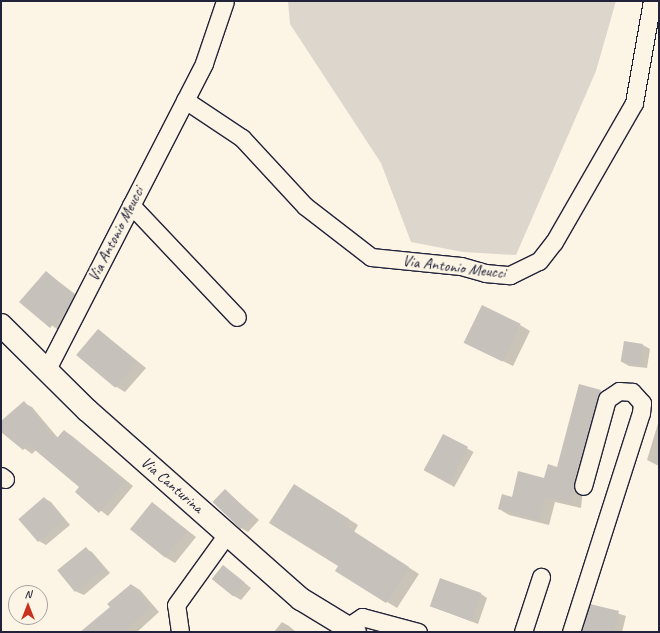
<!DOCTYPE html>
<style>
body{margin:0}
#map{position:relative;width:660px;height:633px;overflow:hidden;background:#fcf5e5;font-family:Caveat,sans-serif}
div>[style]{position:absolute}
.green>*{inset:0;background:#dcd6cc}
.shadow>*{inset:0;background:#0003;transform-origin:0 0}
.building>*{inset:0;background:#c6c1bb;transform-origin:0 0}
.roads{filter:drop-shadow(1px 0 #22223b) drop-shadow(-1px 0 #22223b) drop-shadow(0 1px #22223b) drop-shadow(0 -1px #22223b)}
.minor>*{height:17px;margin:-8.5px;padding:0 8.5px;transform-origin:8.5px;border-radius:8.5px;background:#fcf5e5}
.secondary>*{height:22px;margin:-11px;padding:0 11px;transform-origin:11px;border-radius:11px;background:#fcf5e5}
span{translate:-50% -50%;white-space:nowrap;text-align:center;line-height:1.15;-webkit-text-stroke:3px #fcf5e5;paint-order:stroke}
.street-label{font-size:16px;color:#22223b}
.frame{position:absolute;inset:0;border:2px solid #22223b;pointer-events:none}
.north{position:absolute;left:8px;top:585px;width:40px;height:40px;box-sizing:border-box;background:#fcf5e5;border:1px solid #a5a1a1;border-radius:50%;rotate:0deg;font-size:11px;font-weight:700;line-height:16px;text-align:center;color:#22223b}
.north::after{content:'';display:block;margin:auto;width:14px;height:18px;background:#c8321e;clip-path:polygon(50% 0,100% 100%,50% 72%,0 100%)}
</style>
<div id="map">
<div class="green">
<i style="clip-path:polygon(288px 1px,616px 1px,596px 71px,516px 255px,463px 252px,411px 242px,381px 163px,290px 24px)"></i>
</div>
<div class="shadow">
<i style="left:46px;top:272px;width:48px;height:39px;rotate:37deg"></i>
<i style="clip-path:polygon(520px 325px,530px 331px,513px 366px,476px 348px)"></i>
<i style="clip-path:polygon(99px 330px,146px 368px,125px 392px,115px 386px)"></i>
<i style="clip-path:polygon(625px 342px,643px 345px,650px 349px,647px 368px,629px 366px,622px 362px)"></i>
<i style="clip-path:polygon(580px 385px,611px 396px,583px 489px,581px 508px,555px 502px,549px 525px,509px 515px,499px 509px,558px 468px)"></i>
<i style="clip-path:polygon(24px 403px,32px 407px,58px 438px,64px 431px,72px 436px,133px 486px,108px 516px,76px 492px,81px 487px,36px 450px,32px 454px,1px 431px,1px 422px)"></i>
<i style="clip-path:polygon(659px 420px,659px 466px,647px 460px)"></i>
<i style="left:443px;top:435px;width:35px;height:40px;rotate:29deg"></i>
<i style="clip-path:polygon(226px 491px,259px 520px,248px 532px,241px 528px)"></i>
<i style="clip-path:polygon(304px 491px,358px 525px,354px 532px,419px 574px,397px 608px,337px 571px,340px 566px)"></i>
<i style="clip-path:polygon(44px 498px,51px 502px,70px 525px,46px 545px,39px 541px,20px 519px)"></i>
<i style="clip-path:polygon(152px 503px,196px 537px,175px 563px,165px 557px)"></i>
<i style="clip-path:polygon(86px 549px,92px 552px,110px 573px,84px 595px,77px 592px,59px 571px)"></i>
<i style="clip-path:polygon(223px 566px,251px 588px,241px 600px,234px 596px)"></i>
<i style="clip-path:polygon(132px 585px,140px 590px,159px 612px,137px 632px,82px 632px,111px 608px)"></i>
<i style="clip-path:polygon(481px 594px,487px 598px,478px 624px,431px 606px)"></i>
<i style="clip-path:polygon(591px 605px,626px 616px,622px 632px,582px 632px)"></i>
<i style="clip-path:polygon(282px 622px,289px 626px,296px 632px,274px 632px)"></i>
</div>
<div class="building">
<i style="clip-path:polygon(46px 271px,74px 295px,66px 310px,50px 328px,19px 302px)"></i>
<i style="left:482px;top:305px;width:43px;height:42px;rotate:26deg"></i>
<i style="left:98px;top:329px;width:51px;height:34px;rotate:40deg"></i>
<i style="left:624px;top:341px;width:19px;height:21px;rotate:9deg"></i>
<i style="clip-path:polygon(579px 384px,601px 390px,573px 483px,571px 503px,545px 497px,539px 520px,498px 509px,502px 494px,512px 497px,518px 471px,544px 478px,548px 464px,557px 467px)"></i>
<i style="clip-path:polygon(24px 401px,56px 439px,64px 430px,125px 481px,99px 513px,75px 492px,79px 487px,29px 445px,23px 450px,1px 432px,1px 421px)"></i>
<i style="left:443px;top:434px;width:28px;height:41px;rotate:27deg"></i>
<i style="clip-path:polygon(294px 484px,349px 519px,344px 525px,409px 567px,386px 603px,335px 571px,338px 566px,269px 523px)"></i>
<i style="left:225px;top:489px;width:39px;height:18px;rotate:44deg"></i>
<i style="left:44px;top:497px;width:30px;height:34px;rotate:49deg"></i>
<i style="left:152px;top:502px;width:45px;height:35px;rotate:39deg"></i>
<i style="left:86px;top:547px;width:28px;height:37px;rotate:51deg"></i>
<i style="left:223px;top:565px;width:28px;height:18px;rotate:39deg"></i>
<i style="left:440px;top:578px;width:44px;height:30px;rotate:20deg"></i>
<i style="clip-path:polygon(131px 584px,151px 607px,123px 632px,80px 632px,110px 607px,107px 604px)"></i>
<i style="clip-path:polygon(590px 604px,619px 611px,614px 632px,582px 632px)"></i>
</div>
<div class="roads">
<div class="minor">
<i style="left:185px;top:100px;width:69px;rotate:33.7deg"></i>
<i style="left:242px;top:138px;width:93px;rotate:47.2deg"></i>
<i style="left:305px;top:206px;width:83px;rotate:37.7deg"></i>
<i style="left:371px;top:257px;width:90px;rotate:5.7deg"></i>
<i style="left:461px;top:266px;width:25px;rotate:16deg"></i>
<i style="left:485px;top:273px;width:25px;rotate:5deg"></i>
<i style="left:510px;top:275px;width:32px;rotate:-26deg"></i>
<i style="left:539px;top:261px;width:24px;rotate:-52deg"></i>
<i style="left:554px;top:242px;width:160px;rotate:-60.1deg"></i>
<i style="left:634px;top:103px;width:104px;rotate:-80deg"></i>
<i style="left:131px;top:205px;width:154px;rotate:46.6deg"></i>
<i style="left:47px;top:369px;width:344px;rotate:-62.8deg"></i>
<i style="left:204px;top:63px;width:65px;rotate:-71.3deg"></i>
<i style="left:1px;top:476px;width:5px;rotate:37deg"></i>
<i style="left:347px;top:627px;width:18px;rotate:-34deg"></i>
<i style="left:362px;top:617px;width:58px;rotate:15deg"></i>
<i style="left:180px;top:632px;width:27px;rotate:-98deg"></i>
<i style="left:176px;top:605px;width:87px;rotate:-54.3deg"></i>
<i style="left:523px;top:632px;width:58px;rotate:-71.9deg"></i>
<i style="left:571px;top:632px;width:230px;rotate:-72.3deg"></i>
<i style="left:641px;top:413px;width:10px;rotate:-84deg"></i>
<i style="left:642px;top:403px;width:15px;rotate:-132deg"></i>
<i style="left:632px;top:392px;width:13px;rotate:-176deg"></i>
<i style="left:619px;top:391px;width:14px;rotate:146deg"></i>
<i style="left:607px;top:399px;width:90px;rotate:105.4deg"></i>
</div>
<div class="secondary">
<i style="left:1px;top:325px;width:121px;rotate:44.7deg"></i>
<i style="left:87px;top:410px;width:286px;rotate:41.5deg"></i>
<i style="left:301px;top:599px;width:63px;rotate:31.4deg"></i>
</div>
</div>
<div class="street-label">
<span style="left:116px;top:234px;rotate:-63deg">Via Antonio Meucci</span>
<span style="left:454px;top:267px;rotate:7deg">Via Antonio Meucci</span>
<span style="left:172px;top:485px;rotate:41deg">Via Canturina</span>
</div>
<div class="frame"></div>
<div class="north">N</div>
</div>
